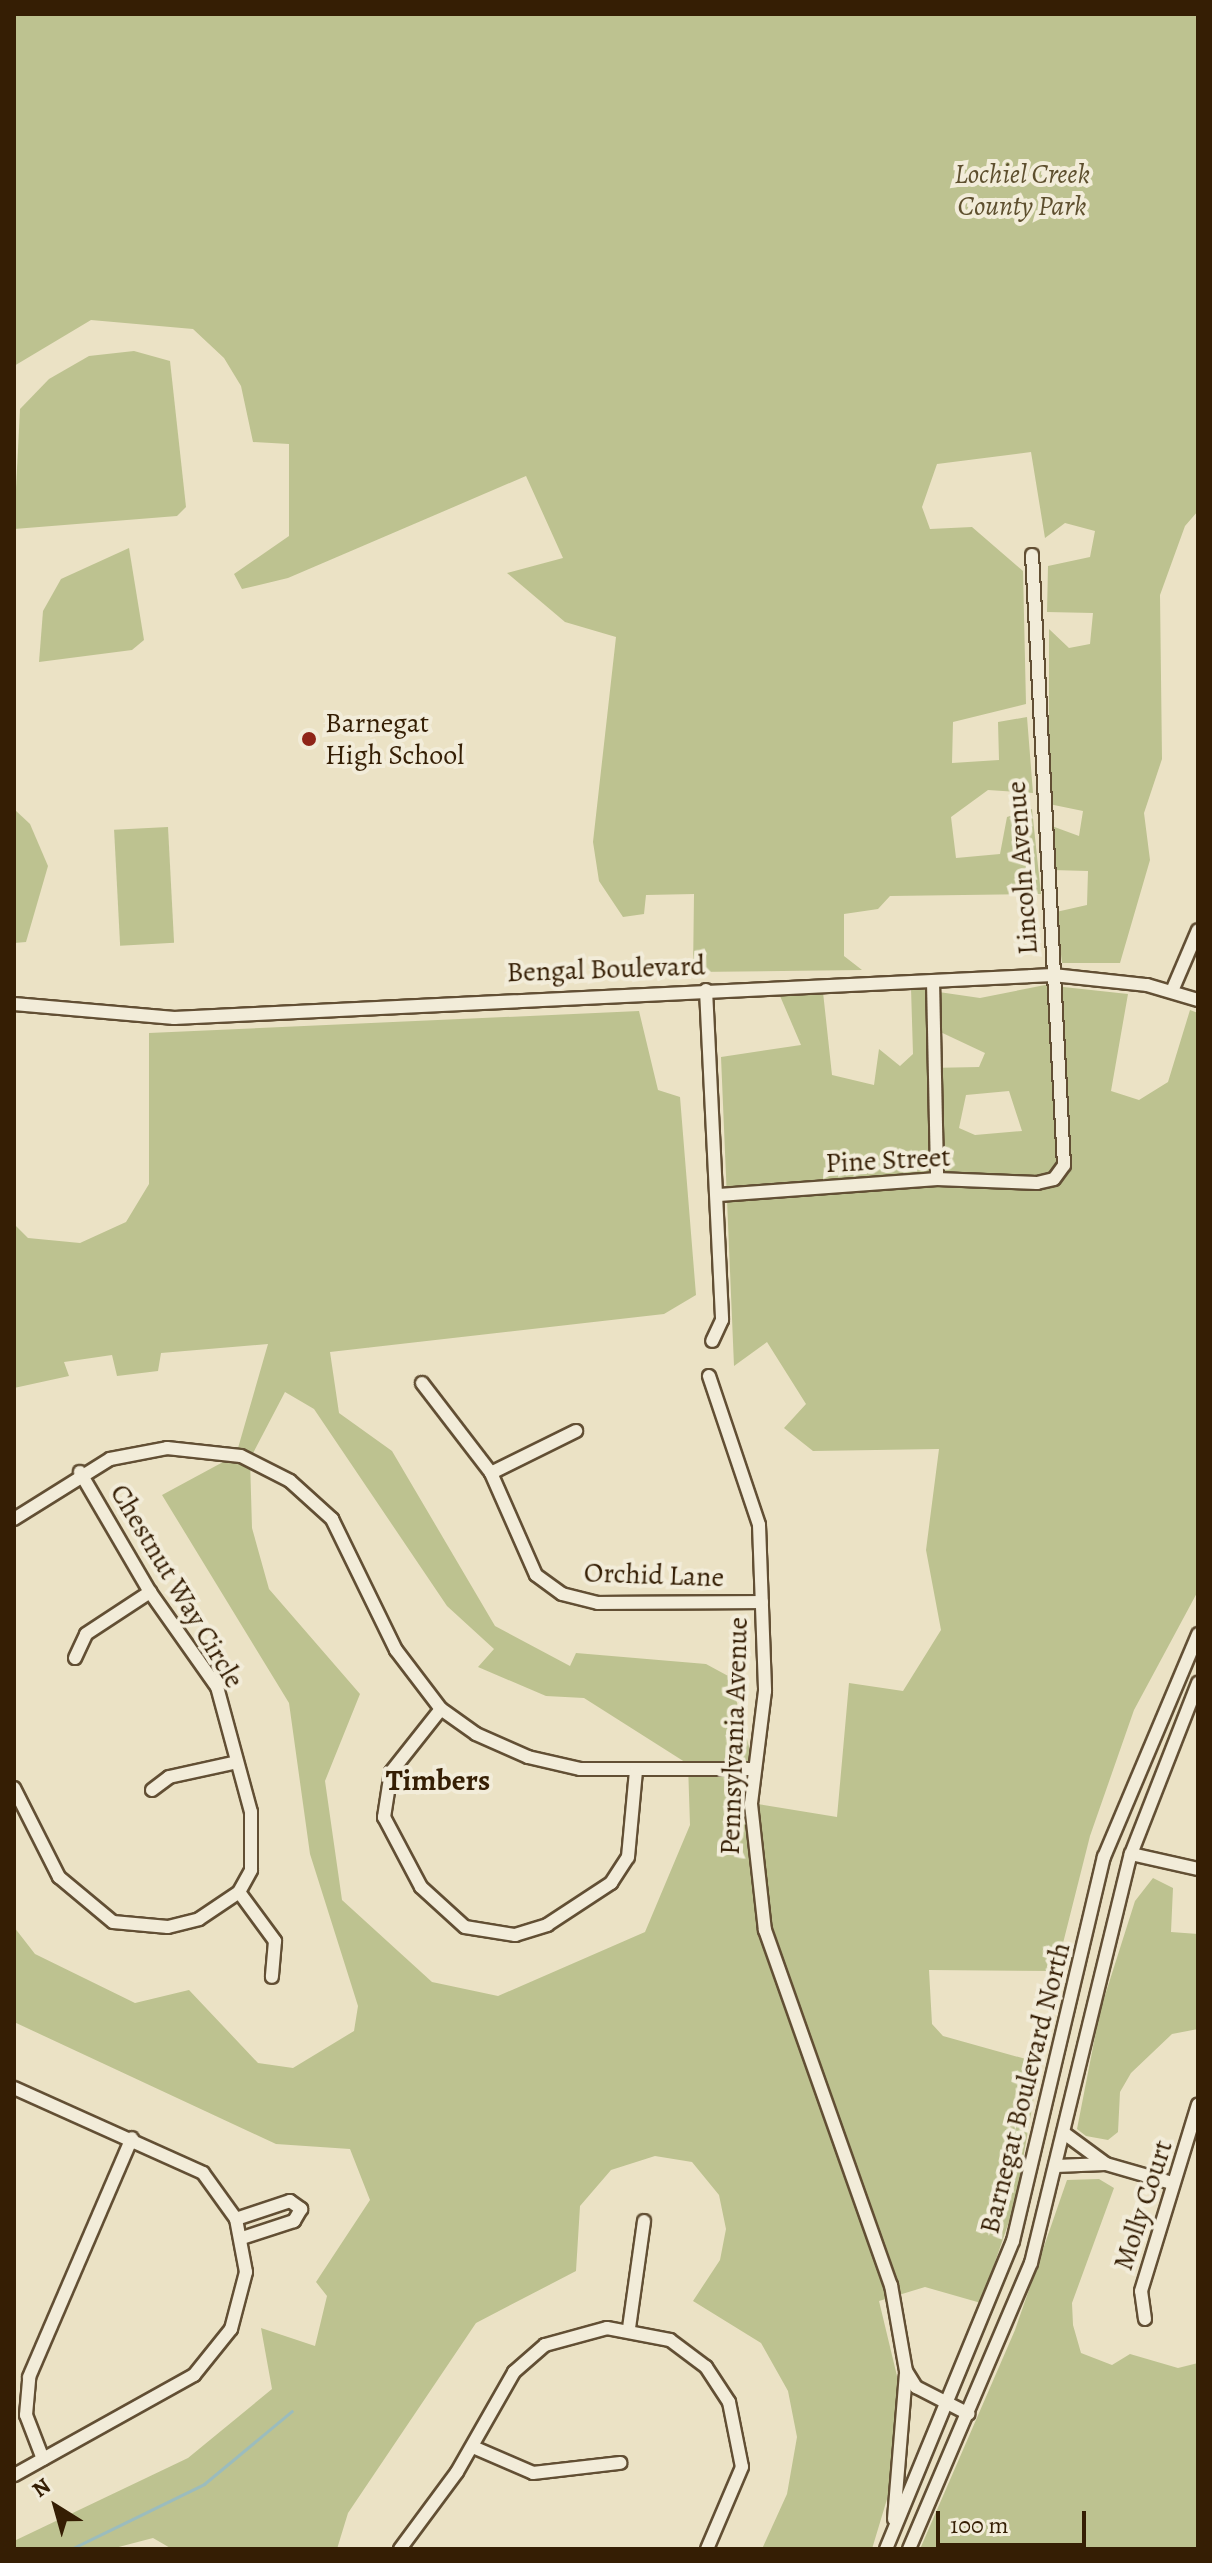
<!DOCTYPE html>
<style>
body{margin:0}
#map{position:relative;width:1212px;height:2563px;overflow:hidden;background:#ebe2c5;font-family:Alegreya,serif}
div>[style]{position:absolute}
.green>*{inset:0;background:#bdc290;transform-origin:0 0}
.stream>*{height:3px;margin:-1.5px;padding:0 1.5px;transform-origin:1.5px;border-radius:1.5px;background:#9bbcbd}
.roads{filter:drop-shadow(2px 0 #624f34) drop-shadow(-2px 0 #624f34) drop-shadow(0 2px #624f34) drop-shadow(0 -2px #624f34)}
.minor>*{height:12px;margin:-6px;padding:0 6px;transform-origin:6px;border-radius:6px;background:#f2ecd9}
.dots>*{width:22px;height:22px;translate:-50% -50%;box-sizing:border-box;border:4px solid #f2ecd9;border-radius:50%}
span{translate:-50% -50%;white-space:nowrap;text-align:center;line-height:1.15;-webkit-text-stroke:8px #f2ecd9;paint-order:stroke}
.park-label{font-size:28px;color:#5e4f2e;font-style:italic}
.poi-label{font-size:28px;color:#351e04}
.left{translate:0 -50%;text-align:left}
.street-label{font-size:28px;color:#351e04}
.neighbourhood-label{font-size:30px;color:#351e04;font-weight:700}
.frame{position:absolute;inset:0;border:16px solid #351e04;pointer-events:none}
.north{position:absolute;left:16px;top:2467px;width:80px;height:80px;-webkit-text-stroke:6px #f2ecd9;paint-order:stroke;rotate:323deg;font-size:22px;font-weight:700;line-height:32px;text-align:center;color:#351e04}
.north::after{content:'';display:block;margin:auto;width:28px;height:36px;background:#351e04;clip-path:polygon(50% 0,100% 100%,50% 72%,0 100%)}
.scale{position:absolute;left:936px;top:2511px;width:150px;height:36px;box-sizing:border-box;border:4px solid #351e04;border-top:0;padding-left:10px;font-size:24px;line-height:28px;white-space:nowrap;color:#351e04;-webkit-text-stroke:6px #f2ecd9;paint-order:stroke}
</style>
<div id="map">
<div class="green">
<i style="clip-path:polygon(14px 14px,1198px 14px,1198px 511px,1185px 526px,1160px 595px,1162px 759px,1144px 813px,1150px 860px,1120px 963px,1062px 963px,1056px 912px,1087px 905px,1088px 871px,1052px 870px,1049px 825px,1079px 836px,1083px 811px,1049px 804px,1049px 629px,1069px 648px,1090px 644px,1093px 613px,1047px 612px,1048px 566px,1090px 557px,1095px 531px,1065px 523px,1045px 538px,1031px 452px,937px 464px,922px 507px,930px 529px,972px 527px,1023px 571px,1026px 704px,953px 722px,952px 763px,999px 760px,998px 722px,1027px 717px,1033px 793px,988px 790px,951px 817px,956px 858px,1000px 854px,1007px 817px,1032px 809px,1041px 894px,890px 896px,878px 909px,844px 914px,844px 956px,862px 970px,693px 972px,694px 894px,646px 895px,644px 914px,623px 917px,599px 881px,593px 842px,616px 637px,565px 622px,507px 573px,563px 558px,526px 476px,288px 578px,242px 589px,234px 574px,289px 536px,289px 444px,253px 442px,241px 386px,224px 358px,193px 329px,91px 320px,14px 366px)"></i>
<i style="clip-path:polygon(134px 351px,170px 361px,186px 507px,177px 516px,14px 529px,20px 409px,49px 379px,89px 356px)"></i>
<i style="clip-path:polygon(129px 548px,144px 640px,132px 650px,39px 662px,43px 611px,61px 579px)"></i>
<i style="clip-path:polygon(14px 809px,30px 824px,48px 866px,26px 942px,14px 943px)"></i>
<i style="left:168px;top:827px;width:116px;height:54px;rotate:87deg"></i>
<i style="clip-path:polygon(evenodd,1045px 985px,1128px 994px,1111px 1091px,1139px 1100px,1168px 1082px,1190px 1010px,1198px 1013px,1198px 1591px,1134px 1710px,1090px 1836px,1056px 1971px,929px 1970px,932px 2024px,943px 2036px,1040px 2063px,1015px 2204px,981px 2303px,925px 2287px,879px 2301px,897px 2376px,900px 2456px,872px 2549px,762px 2549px,787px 2494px,797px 2437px,788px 2391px,761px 2343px,693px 2301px,720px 2260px,726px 2229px,719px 2195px,692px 2162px,655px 2156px,611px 2170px,580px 2206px,576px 2271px,476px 2323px,348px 2513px,337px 2549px,172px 2549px,153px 2538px,111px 2549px,14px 2549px,14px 2541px,188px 2458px,272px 2389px,261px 2328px,315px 2346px,327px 2296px,316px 2282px,370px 2200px,350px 2149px,276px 2144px,14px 2022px,14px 1927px,35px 1954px,135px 2003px,189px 1990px,258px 2063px,293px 2068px,354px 2031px,358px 2006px,310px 1854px,289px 1703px,162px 1495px,236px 1455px,268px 1344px,161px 1353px,158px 1371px,117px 1376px,112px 1355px,64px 1362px,69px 1376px,14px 1388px,14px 1224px,28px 1238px,80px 1243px,126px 1222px,149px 1184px,149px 1033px,639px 1011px,658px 1090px,680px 1097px,696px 1295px,664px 1314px,330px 1352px,339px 1413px,392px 1451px,495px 1626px,570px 1666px,576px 1653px,706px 1664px,730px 1677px,755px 1769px,751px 1803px,837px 1817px,849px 1683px,903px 1691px,941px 1630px,926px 1550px,939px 1449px,813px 1451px,784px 1428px,806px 1404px,767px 1342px,734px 1366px,721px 1057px,801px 1045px,780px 996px,823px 992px,832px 1075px,874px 1085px,879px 1049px,900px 1066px,913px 1054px,911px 988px,980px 998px,1045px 985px,934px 1029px,985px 1053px,979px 1067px,929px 1068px,934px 1029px,1045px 985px,1009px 1091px,1022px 1131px,975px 1135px,959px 1128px,966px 1095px,1009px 1091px,1045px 985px,285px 1392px,314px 1409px,447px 1606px,494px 1649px,478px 1667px,546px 1696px,584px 1698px,688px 1764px,690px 1825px,645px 1932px,498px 1996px,432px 1982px,342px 1900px,325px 1781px,360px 1694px,269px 1589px,252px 1528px,250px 1459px,285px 1392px)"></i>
<i style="clip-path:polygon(1153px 1878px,1173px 1888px,1171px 1932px,1198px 1934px,1198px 2029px,1172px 2034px,1131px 2073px,1120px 2092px,1118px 2132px,1108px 2140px,1086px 2136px,1077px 2129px,1100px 2011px,1135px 1901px)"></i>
<i style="clip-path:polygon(1099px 2179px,1114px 2188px,1072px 2303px,1073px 2325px,1081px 2353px,1112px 2365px,1130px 2354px,1178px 2368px,1198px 2363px,1198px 2549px,920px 2549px,1015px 2330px,1067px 2180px)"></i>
</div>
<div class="stream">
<i style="left:71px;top:2549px;width:148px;rotate:-26deg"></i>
<i style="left:204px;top:2484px;width:114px;rotate:-39.7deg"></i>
</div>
<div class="roads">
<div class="minor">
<i style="left:933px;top:981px;width:198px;rotate:88.8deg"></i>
<i style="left:706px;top:990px;width:330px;rotate:87.2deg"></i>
<i style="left:722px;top:1320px;width:23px;rotate:115deg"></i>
<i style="left:1172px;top:991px;width:66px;rotate:-66.9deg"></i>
<i style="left:14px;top:1004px;width:161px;rotate:5deg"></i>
<i style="left:174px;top:1018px;width:880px;rotate:-2.8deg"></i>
<i style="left:1053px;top:975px;width:95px;rotate:6.1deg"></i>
<i style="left:1147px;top:985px;width:53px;rotate:16.4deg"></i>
<i style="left:719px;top:1195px;width:219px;rotate:-4.2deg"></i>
<i style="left:937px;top:1179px;width:100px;rotate:2.3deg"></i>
<i style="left:1037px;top:1183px;width:17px;rotate:-13deg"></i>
<i style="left:1054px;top:1179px;width:17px;rotate:-54deg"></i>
<i style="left:1064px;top:1165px;width:611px;rotate:-93deg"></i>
<i style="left:709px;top:1376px;width:157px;rotate:71.4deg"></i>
<i style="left:759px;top:1525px;width:166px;rotate:87.9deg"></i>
<i style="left:765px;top:1691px;width:114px;rotate:97.1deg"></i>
<i style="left:751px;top:1804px;width:127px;rotate:83.7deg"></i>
<i style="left:765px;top:1930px;width:377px;rotate:70.5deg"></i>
<i style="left:891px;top:2285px;width:87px;rotate:80.1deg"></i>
<i style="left:906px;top:2371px;width:19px;rotate:58deg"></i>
<i style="left:916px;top:2387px;width:59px;rotate:27deg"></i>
<i style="left:422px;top:1383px;width:113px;rotate:52.5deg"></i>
<i style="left:491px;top:1473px;width:111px;rotate:66.2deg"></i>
<i style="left:536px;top:1575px;width:32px;rotate:36deg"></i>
<i style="left:562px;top:1594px;width:37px;rotate:14deg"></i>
<i style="left:598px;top:1603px;width:164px;rotate:-0.3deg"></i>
<i style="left:491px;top:1473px;width:95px;rotate:-26.3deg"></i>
<i style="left:14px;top:1519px;width:113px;rotate:-32deg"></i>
<i style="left:110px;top:1459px;width:58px;rotate:-10.9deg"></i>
<i style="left:167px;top:1448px;width:74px;rotate:6.2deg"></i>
<i style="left:241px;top:1456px;width:55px;rotate:27deg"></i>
<i style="left:290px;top:1481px;width:57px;rotate:42.1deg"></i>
<i style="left:332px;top:1519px;width:146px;rotate:64deg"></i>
<i style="left:396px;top:1650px;width:74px;rotate:52.7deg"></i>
<i style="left:441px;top:1709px;width:43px;rotate:35.5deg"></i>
<i style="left:476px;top:1734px;width:57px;rotate:23.9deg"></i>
<i style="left:528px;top:1757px;width:53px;rotate:13deg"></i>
<i style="left:580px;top:1769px;width:175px"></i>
<i style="left:75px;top:1658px;width:26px;rotate:-65deg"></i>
<i style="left:86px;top:1634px;width:77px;rotate:-33.3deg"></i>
<i style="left:441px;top:1709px;width:80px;rotate:128.4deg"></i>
<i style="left:391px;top:1772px;width:46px;rotate:98.8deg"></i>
<i style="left:384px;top:1817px;width:79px;rotate:62.1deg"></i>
<i style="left:421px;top:1887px;width:59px;rotate:42.3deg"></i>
<i style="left:465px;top:1927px;width:51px;rotate:9.1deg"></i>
<i style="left:515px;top:1935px;width:34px;rotate:-17deg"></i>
<i style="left:547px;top:1925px;width:77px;rotate:-33.3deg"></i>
<i style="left:611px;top:1883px;width:31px;rotate:-57deg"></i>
<i style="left:628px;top:1857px;width:86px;rotate:-84.7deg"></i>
<i style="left:14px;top:1788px;width:100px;rotate:63.2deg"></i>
<i style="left:59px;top:1877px;width:70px;rotate:39.8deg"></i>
<i style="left:113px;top:1922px;width:55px;rotate:5.2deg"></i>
<i style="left:168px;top:1927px;width:32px;rotate:-14deg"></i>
<i style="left:199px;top:1919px;width:48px;rotate:-34deg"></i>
<i style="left:239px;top:1892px;width:25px;rotate:-61deg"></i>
<i style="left:251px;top:1870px;width:58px;rotate:-90deg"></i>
<i style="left:251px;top:1812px;width:130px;rotate:-105.2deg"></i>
<i style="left:217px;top:1687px;width:116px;rotate:-125.2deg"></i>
<i style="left:150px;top:1592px;width:139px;rotate:-120.3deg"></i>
<i style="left:152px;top:1790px;width:21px;rotate:-37deg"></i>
<i style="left:169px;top:1777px;width:66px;rotate:-12.3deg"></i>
<i style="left:1131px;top:1854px;width:69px;rotate:12.6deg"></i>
<i style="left:239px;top:1892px;width:61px;rotate:53.7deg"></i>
<i style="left:275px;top:1941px;width:36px;rotate:95deg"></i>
<i style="left:14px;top:2088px;width:207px;rotate:24.2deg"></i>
<i style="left:203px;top:2173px;width:57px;rotate:54.3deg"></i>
<i style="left:236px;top:2219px;width:54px;rotate:79.3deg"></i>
<i style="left:246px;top:2272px;width:59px;rotate:104.7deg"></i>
<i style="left:231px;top:2329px;width:59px;rotate:128.8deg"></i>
<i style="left:194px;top:2375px;width:206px;rotate:150.9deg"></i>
<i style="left:1064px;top:2133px;width:52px;rotate:36.4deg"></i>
<i style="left:1106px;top:2164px;width:69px;rotate:16.1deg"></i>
<i style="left:1056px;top:2166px;width:49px;rotate:-2.3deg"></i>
<i style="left:236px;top:2219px;width:57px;rotate:-18.4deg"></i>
<i style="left:290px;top:2201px;width:14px;rotate:36deg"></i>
<i style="left:301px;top:2209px;width:14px;rotate:120deg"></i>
<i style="left:294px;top:2221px;width:55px;rotate:161.9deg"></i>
<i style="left:1145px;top:2319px;width:28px;rotate:-98deg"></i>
<i style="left:1141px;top:2291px;width:195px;rotate:-73deg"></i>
<i style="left:629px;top:2328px;width:108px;rotate:-82deg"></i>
<i style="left:473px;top:2447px;width:65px;rotate:23.4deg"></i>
<i style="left:533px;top:2473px;width:88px;rotate:-6.6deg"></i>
<i style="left:43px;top:2459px;width:47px;rotate:-111.1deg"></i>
<i style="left:26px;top:2415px;width:38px;rotate:-85deg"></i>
<i style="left:29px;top:2377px;width:260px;rotate:-66.7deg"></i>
<i style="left:894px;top:2519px;width:145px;rotate:-85.3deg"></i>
<i style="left:400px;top:2549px;width:96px;rotate:-53.5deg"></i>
<i style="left:457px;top:2472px;width:115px;rotate:-60.3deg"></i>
<i style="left:514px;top:2372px;width:41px;rotate:-41.1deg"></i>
<i style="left:545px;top:2345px;width:64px;rotate:-15.3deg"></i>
<i style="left:607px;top:2328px;width:64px;rotate:10.8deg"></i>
<i style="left:670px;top:2340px;width:45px;rotate:36.9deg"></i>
<i style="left:706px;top:2367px;width:42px;rotate:56.7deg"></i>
<i style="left:729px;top:2402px;width:66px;rotate:78.7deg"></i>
<i style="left:742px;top:2467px;width:89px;rotate:113.1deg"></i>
<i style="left:886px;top:2549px;width:333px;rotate:-67.6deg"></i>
<i style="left:1013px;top:2241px;width:395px;rotate:-76.7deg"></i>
<i style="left:1104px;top:1857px;width:242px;rotate:-67.1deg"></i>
<i style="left:909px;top:2549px;width:311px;rotate:-66.9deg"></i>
<i style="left:1031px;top:2263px;width:421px;rotate:-76.3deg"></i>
<i style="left:1131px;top:1854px;width:184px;rotate:-68.6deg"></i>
</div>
</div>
<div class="dots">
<i style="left:309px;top:739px;background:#8f2418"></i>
</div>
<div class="park-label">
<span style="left:1022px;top:190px">Lochiel Creek<br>County Park</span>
</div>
<div class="poi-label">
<span class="left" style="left:325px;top:739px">Barnegat<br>High School</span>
</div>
<div class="street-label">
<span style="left:1022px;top:868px;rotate:-94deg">Lincoln Avenue</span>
<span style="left:606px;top:969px;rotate:-2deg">Bengal Boulevard</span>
<span style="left:888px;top:1160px;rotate:-3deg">Pine Street</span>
<span style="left:654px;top:1575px;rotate:2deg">Orchid Lane</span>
<span style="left:177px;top:1586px;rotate:59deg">Chestnut Way Circle</span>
<span style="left:734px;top:1736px;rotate:-88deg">Pennsylvania Avenue</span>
<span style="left:1025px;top:2088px;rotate:-76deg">Barnegat Boulevard North</span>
<span style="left:1143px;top:2205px;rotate:-72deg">Molly Court</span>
</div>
<div class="neighbourhood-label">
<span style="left:438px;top:1780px">Timbers</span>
</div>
<div class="frame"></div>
<div class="north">N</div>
<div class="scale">100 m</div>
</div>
